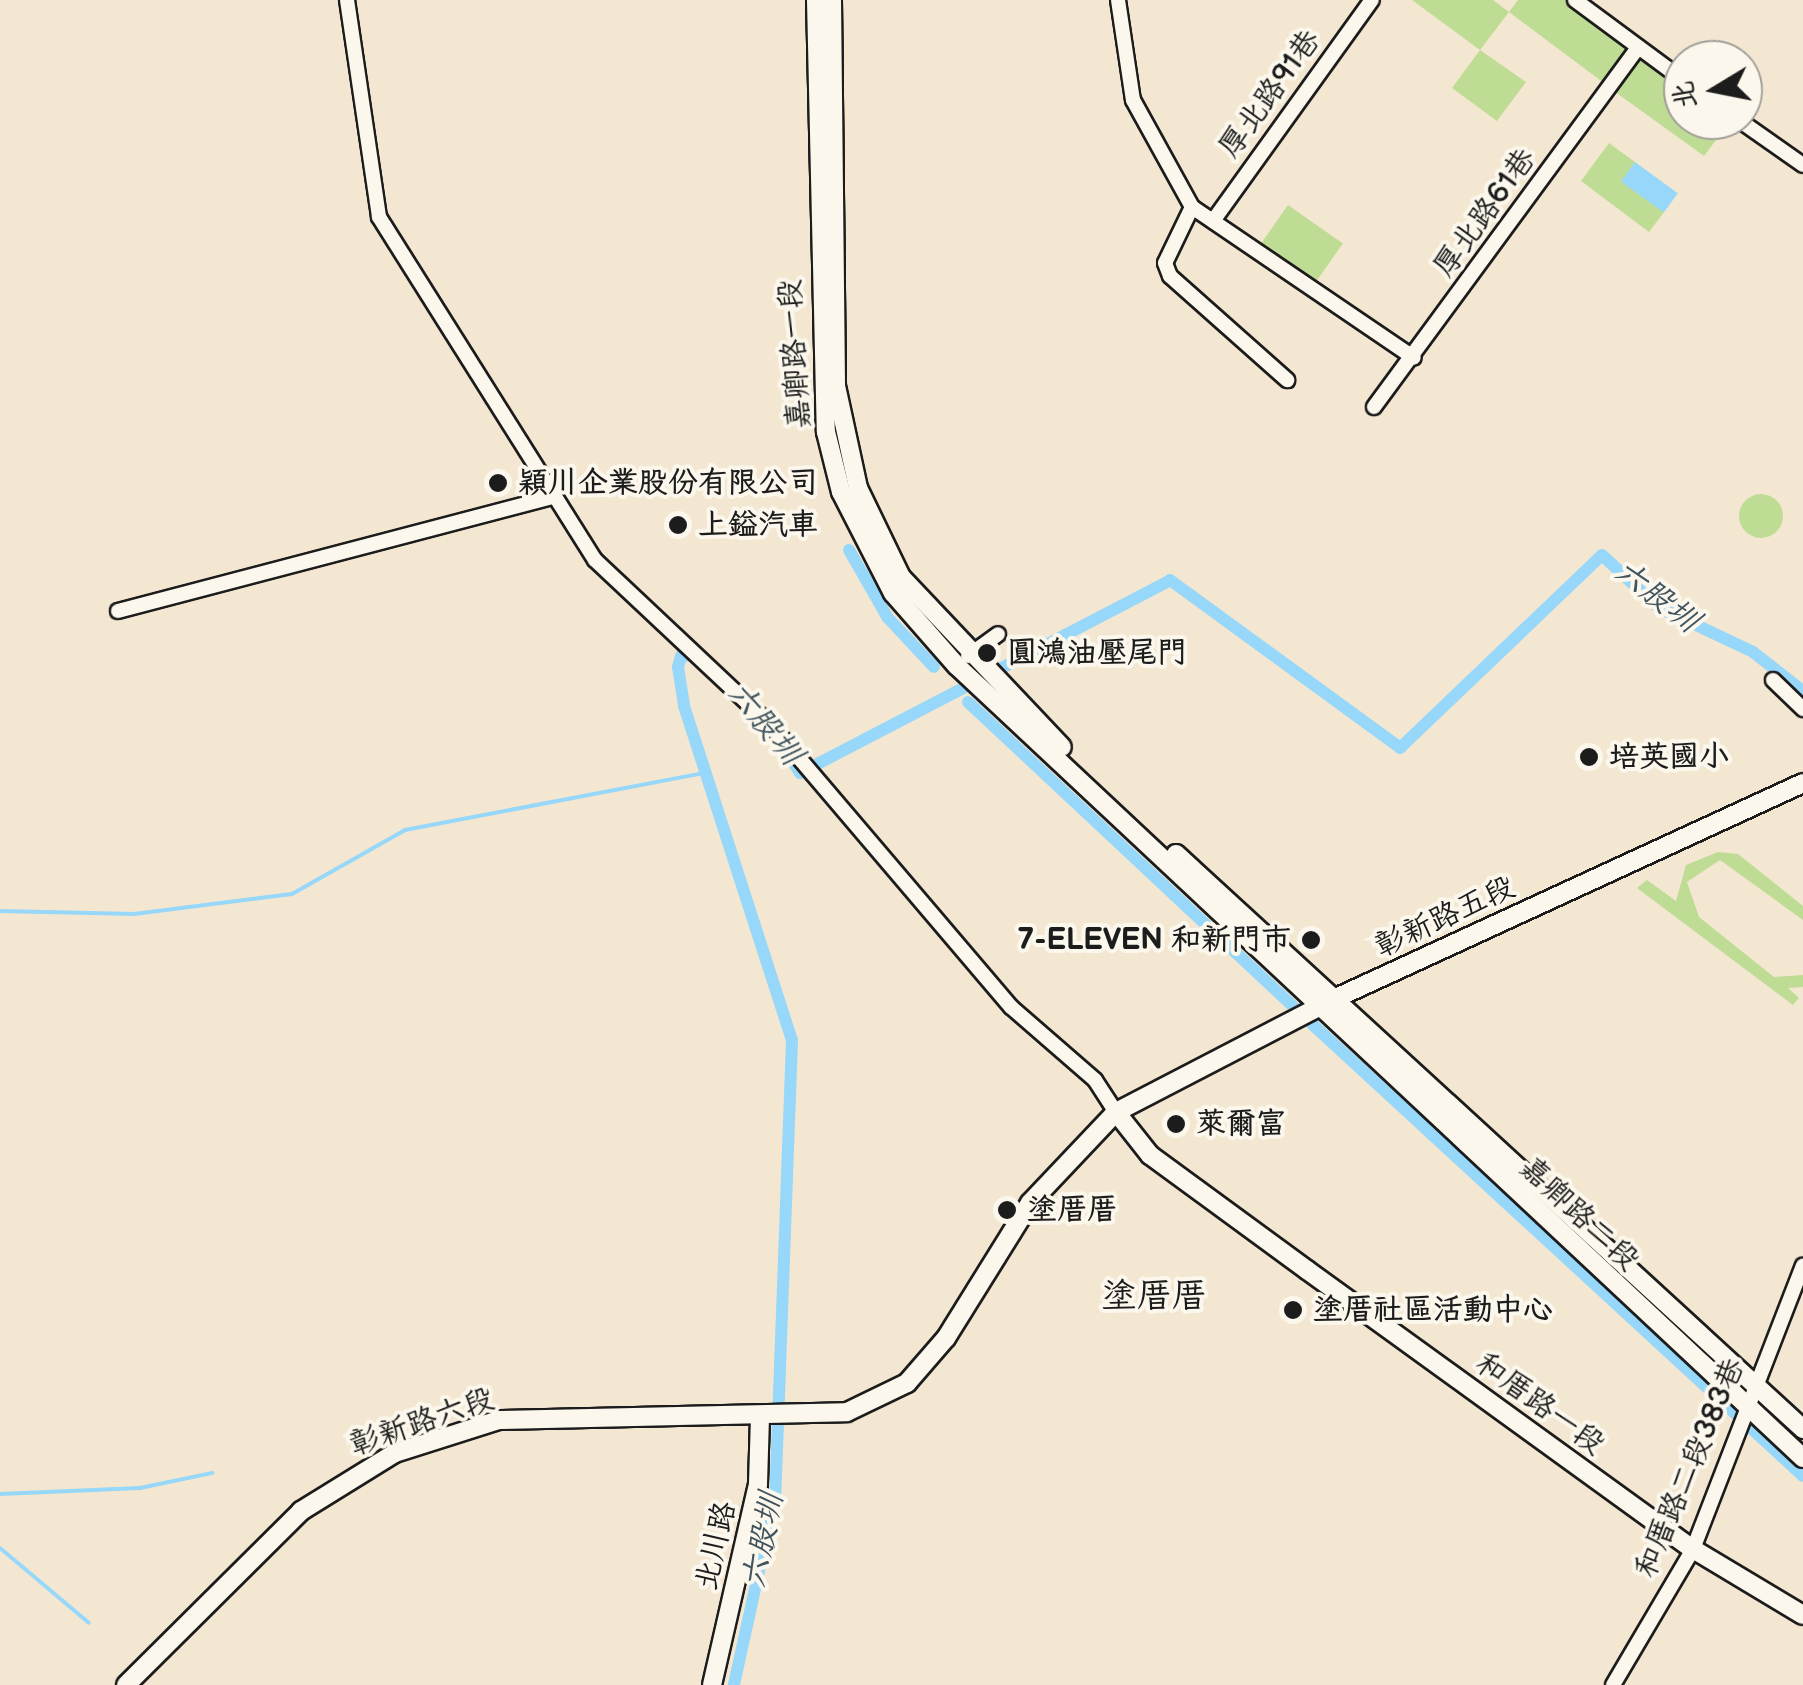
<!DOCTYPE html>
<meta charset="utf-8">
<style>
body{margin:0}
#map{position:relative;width:1803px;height:1685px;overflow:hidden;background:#f4e7d2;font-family:"Balsamiq Sans","LXGW WenKai TC",sans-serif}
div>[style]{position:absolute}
.green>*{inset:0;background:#bedc94;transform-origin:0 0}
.round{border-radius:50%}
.water>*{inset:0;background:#97d7f9;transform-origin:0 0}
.stream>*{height:4px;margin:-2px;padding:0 2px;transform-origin:2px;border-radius:2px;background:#97d7f9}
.canal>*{height:12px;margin:-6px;padding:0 6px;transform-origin:6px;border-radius:6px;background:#97d7f9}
.roads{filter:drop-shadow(2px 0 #1c1c1c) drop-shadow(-2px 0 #1c1c1c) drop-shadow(0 2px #1c1c1c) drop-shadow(0 -2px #1c1c1c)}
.minor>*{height:14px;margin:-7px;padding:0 7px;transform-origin:7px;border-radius:7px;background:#fbf7ec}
.tertiary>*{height:18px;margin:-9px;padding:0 9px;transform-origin:9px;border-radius:9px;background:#fbf7ec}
.dots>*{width:28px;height:28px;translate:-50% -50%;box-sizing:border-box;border:5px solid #fbf7ec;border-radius:50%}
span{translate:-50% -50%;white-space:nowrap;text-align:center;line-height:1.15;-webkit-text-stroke:8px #fbf7ec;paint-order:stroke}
.street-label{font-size:30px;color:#1c1c1c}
.poi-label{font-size:30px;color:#1c1c1c;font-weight:700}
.left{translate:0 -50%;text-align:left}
.right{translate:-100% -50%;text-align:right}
.water-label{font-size:32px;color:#41545e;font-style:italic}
.quarter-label{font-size:35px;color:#1c1c1c}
.north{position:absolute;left:1663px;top:40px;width:100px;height:100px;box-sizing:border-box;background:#fbf7ec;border:2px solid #a29f99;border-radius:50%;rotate:260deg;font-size:28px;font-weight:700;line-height:40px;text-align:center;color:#1c1c1c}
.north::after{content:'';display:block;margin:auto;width:35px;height:45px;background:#1c1c1c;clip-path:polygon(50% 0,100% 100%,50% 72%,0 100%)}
</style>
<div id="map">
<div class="green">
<i style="clip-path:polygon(1412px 0,1493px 0,1509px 12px,1518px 0,1573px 0,1628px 50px,1604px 83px,1509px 12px,1480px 50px,1526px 82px,1497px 121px,1452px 88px,1480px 50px)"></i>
<i style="clip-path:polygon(1640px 53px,1683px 80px,1683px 120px,1731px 120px,1704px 156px,1611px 89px)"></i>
<i style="clip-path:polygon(1609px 143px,1635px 162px,1622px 182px,1664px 212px,1649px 232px,1581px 181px)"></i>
<i style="left:1288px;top:205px;width:67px;height:49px;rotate:35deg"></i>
<i class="round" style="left:1739px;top:494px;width:44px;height:44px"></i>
<i style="clip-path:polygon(1718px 852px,1738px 854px,1803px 906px,1803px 920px,1720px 860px,1687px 882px,1699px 917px,1774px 977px,1803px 975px,1803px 987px,1788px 988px,1799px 998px,1793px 1005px,1637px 888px,1647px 880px,1676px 901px,1686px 865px)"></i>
</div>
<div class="water">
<i style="left:1635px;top:162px;width:53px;height:24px;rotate:36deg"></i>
</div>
<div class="stream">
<i style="left:0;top:911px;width:134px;rotate:1.3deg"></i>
<i style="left:134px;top:914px;width:159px;rotate:-7.2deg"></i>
<i style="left:292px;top:894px;width:130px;rotate:-29.5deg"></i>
<i style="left:405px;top:830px;width:309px;rotate:-10.8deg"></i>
<i style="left:0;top:1494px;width:140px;rotate:-2.5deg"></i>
<i style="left:140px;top:1488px;width:74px;rotate:-11.8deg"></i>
<i style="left:0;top:1548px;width:116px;rotate:40.1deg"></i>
</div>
<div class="canal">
<i style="left:849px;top:550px;width:78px;rotate:60.2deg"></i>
<i style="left:888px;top:618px;width:67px;rotate:46.8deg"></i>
<i style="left:700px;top:654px;width:19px;rotate:174deg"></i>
<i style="left:681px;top:656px;width:11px;rotate:105deg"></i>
<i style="left:678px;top:667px;width:39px;rotate:81deg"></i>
<i style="left:684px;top:706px;width:351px;rotate:72.1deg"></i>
<i style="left:792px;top:1040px;width:458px;rotate:92.1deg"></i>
<i style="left:775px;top:1498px;width:191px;rotate:102.4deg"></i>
<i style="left:968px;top:702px;width:448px;rotate:43.1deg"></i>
<i style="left:780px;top:742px;width:37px;rotate:57deg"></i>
<i style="left:800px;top:773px;width:417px;rotate:-27.5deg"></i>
<i style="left:1170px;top:580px;width:285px;rotate:36.1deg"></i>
<i style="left:1400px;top:748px;width:279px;rotate:-43.7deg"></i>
<i style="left:1602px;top:555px;width:76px;rotate:42.9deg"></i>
<i style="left:1658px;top:607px;width:105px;rotate:25.3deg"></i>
<i style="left:1753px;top:652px;width:63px;rotate:38deg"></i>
<i style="left:1312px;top:1024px;width:667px;rotate:42.63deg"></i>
</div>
<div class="roads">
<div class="minor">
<i style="left:347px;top:0;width:219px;rotate:81.6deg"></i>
<i style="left:379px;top:217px;width:405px;rotate:57.8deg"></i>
<i style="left:595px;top:560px;width:241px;rotate:43.2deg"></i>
<i style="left:771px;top:725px;width:370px;rotate:49.6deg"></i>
<i style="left:1011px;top:1007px;width:111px;rotate:41deg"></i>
<i style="left:1095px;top:1080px;width:38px;rotate:57deg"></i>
<i style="left:1118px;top:0;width:101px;rotate:81.5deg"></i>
<i style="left:1133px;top:100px;width:122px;rotate:61.1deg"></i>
<i style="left:1192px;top:207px;width:268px;rotate:34.2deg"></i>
<i style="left:1575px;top:0;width:134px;rotate:36.5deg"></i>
<i style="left:1739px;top:120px;width:78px;rotate:35.1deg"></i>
<i style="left:1192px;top:207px;width:62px;rotate:115.7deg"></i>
<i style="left:1165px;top:263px;width:14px;rotate:69deg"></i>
<i style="left:1170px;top:276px;width:157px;rotate:41.6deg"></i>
<i style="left:1213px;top:221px;width:272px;rotate:-54.3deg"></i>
<i style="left:1374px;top:407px;width:446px;rotate:-53.7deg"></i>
<i style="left:118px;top:611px;width:451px;rotate:-14.7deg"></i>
<i style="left:968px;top:656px;width:37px;rotate:-36deg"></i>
<i style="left:1773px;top:680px;width:42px;rotate:44deg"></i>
<i style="left:1613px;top:1685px;width:158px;rotate:-59.5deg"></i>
<i style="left:1693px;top:1549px;width:304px;rotate:-68.8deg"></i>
</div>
<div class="tertiary">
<i style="left:816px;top:0;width:432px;rotate:88.7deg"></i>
<i style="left:826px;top:432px;width:62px;rotate:76deg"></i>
<i style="left:841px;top:492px;width:114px;rotate:62.8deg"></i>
<i style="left:893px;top:593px;width:97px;rotate:48.8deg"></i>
<i style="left:957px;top:666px;width:1159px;rotate:43.11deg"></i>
<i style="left:832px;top:0;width:386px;rotate:89.4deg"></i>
<i style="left:836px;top:386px;width:104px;rotate:77.8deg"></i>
<i style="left:858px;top:488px;width:99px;rotate:64.2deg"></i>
<i style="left:901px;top:577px;width:234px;rotate:46.6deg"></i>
<i style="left:1176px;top:854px;width:851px;rotate:42.52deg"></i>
<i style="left:1116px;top:1112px;width:55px;rotate:51.7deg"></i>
<i style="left:1150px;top:1155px;width:195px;rotate:36.2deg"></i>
<i style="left:1307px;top:1270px;width:476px;rotate:35.9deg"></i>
<i style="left:1693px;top:1549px;width:128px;rotate:31deg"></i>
<i style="left:126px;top:1685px;width:247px;rotate:-44.8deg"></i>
<i style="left:301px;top:1511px;width:110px;rotate:-31.7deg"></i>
<i style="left:395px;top:1453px;width:109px;rotate:-17.6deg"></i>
<i style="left:499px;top:1420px;width:348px;rotate:-1.3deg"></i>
<i style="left:847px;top:1412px;width:67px;rotate:-25.8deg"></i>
<i style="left:907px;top:1383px;width:60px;rotate:-49.1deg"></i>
<i style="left:946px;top:1338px;width:159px;rotate:-58.1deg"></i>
<i style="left:1030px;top:1203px;width:125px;rotate:-46.6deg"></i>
<i style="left:1116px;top:1112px;width:248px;rotate:-27.4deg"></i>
<i style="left:1336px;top:998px;width:514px;rotate:-24.72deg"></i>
<i style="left:712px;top:1685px;width:206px;rotate:-77.1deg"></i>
<i style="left:758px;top:1484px;width:66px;rotate:-88.3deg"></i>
</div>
</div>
<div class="dots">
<i style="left:498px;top:483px;background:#1c1c1c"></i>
<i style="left:678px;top:525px;background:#1c1c1c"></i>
<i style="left:987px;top:653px;background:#1c1c1c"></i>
<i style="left:1589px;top:757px;background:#1c1c1c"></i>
<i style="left:1311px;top:940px;background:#1c1c1c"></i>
<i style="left:1176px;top:1124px;background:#1c1c1c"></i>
<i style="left:1007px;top:1210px;background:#1c1c1c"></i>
<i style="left:1293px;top:1310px;background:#1c1c1c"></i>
</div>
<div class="street-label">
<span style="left:1270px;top:94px;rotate:-54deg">厚北路91巷</span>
<span style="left:1485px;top:213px;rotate:-54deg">厚北路61巷</span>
<span style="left:795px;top:354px;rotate:-94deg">嘉卿路一段</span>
<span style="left:1445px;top:917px;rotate:-25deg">彰新路五段</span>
<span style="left:1579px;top:1214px;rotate:43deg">嘉卿路二段</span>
<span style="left:1540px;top:1404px;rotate:36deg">和厝路一段</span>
<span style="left:422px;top:1422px;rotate:-19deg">彰新路六段</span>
<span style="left:1690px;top:1468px;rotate:-67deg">和厝路二段383巷</span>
<span style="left:716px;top:1546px;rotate:-77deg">北川路</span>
</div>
<div class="poi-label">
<span class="left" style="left:518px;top:483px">穎川企業股份有限公司</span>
<span class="left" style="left:698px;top:525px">上鎰汽車</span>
<span class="left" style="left:1007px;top:653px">圓鴻油壓尾門</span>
<span class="left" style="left:1609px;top:757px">培英國小</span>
<span class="right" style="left:1291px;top:940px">7-ELEVEN 和新門市</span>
<span class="left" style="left:1196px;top:1124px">萊爾富</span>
<span class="left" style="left:1027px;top:1210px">塗厝厝</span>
<span class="left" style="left:1313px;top:1310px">塗厝社區活動中心</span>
</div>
<div class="water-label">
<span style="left:1656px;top:597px;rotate:37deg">六股圳</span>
<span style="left:764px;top:724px;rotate:50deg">六股圳</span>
<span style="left:764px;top:1541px;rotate:-79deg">六股圳</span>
</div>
<div class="quarter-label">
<span style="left:1154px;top:1297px">塗厝厝</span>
</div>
<div class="north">北</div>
</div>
